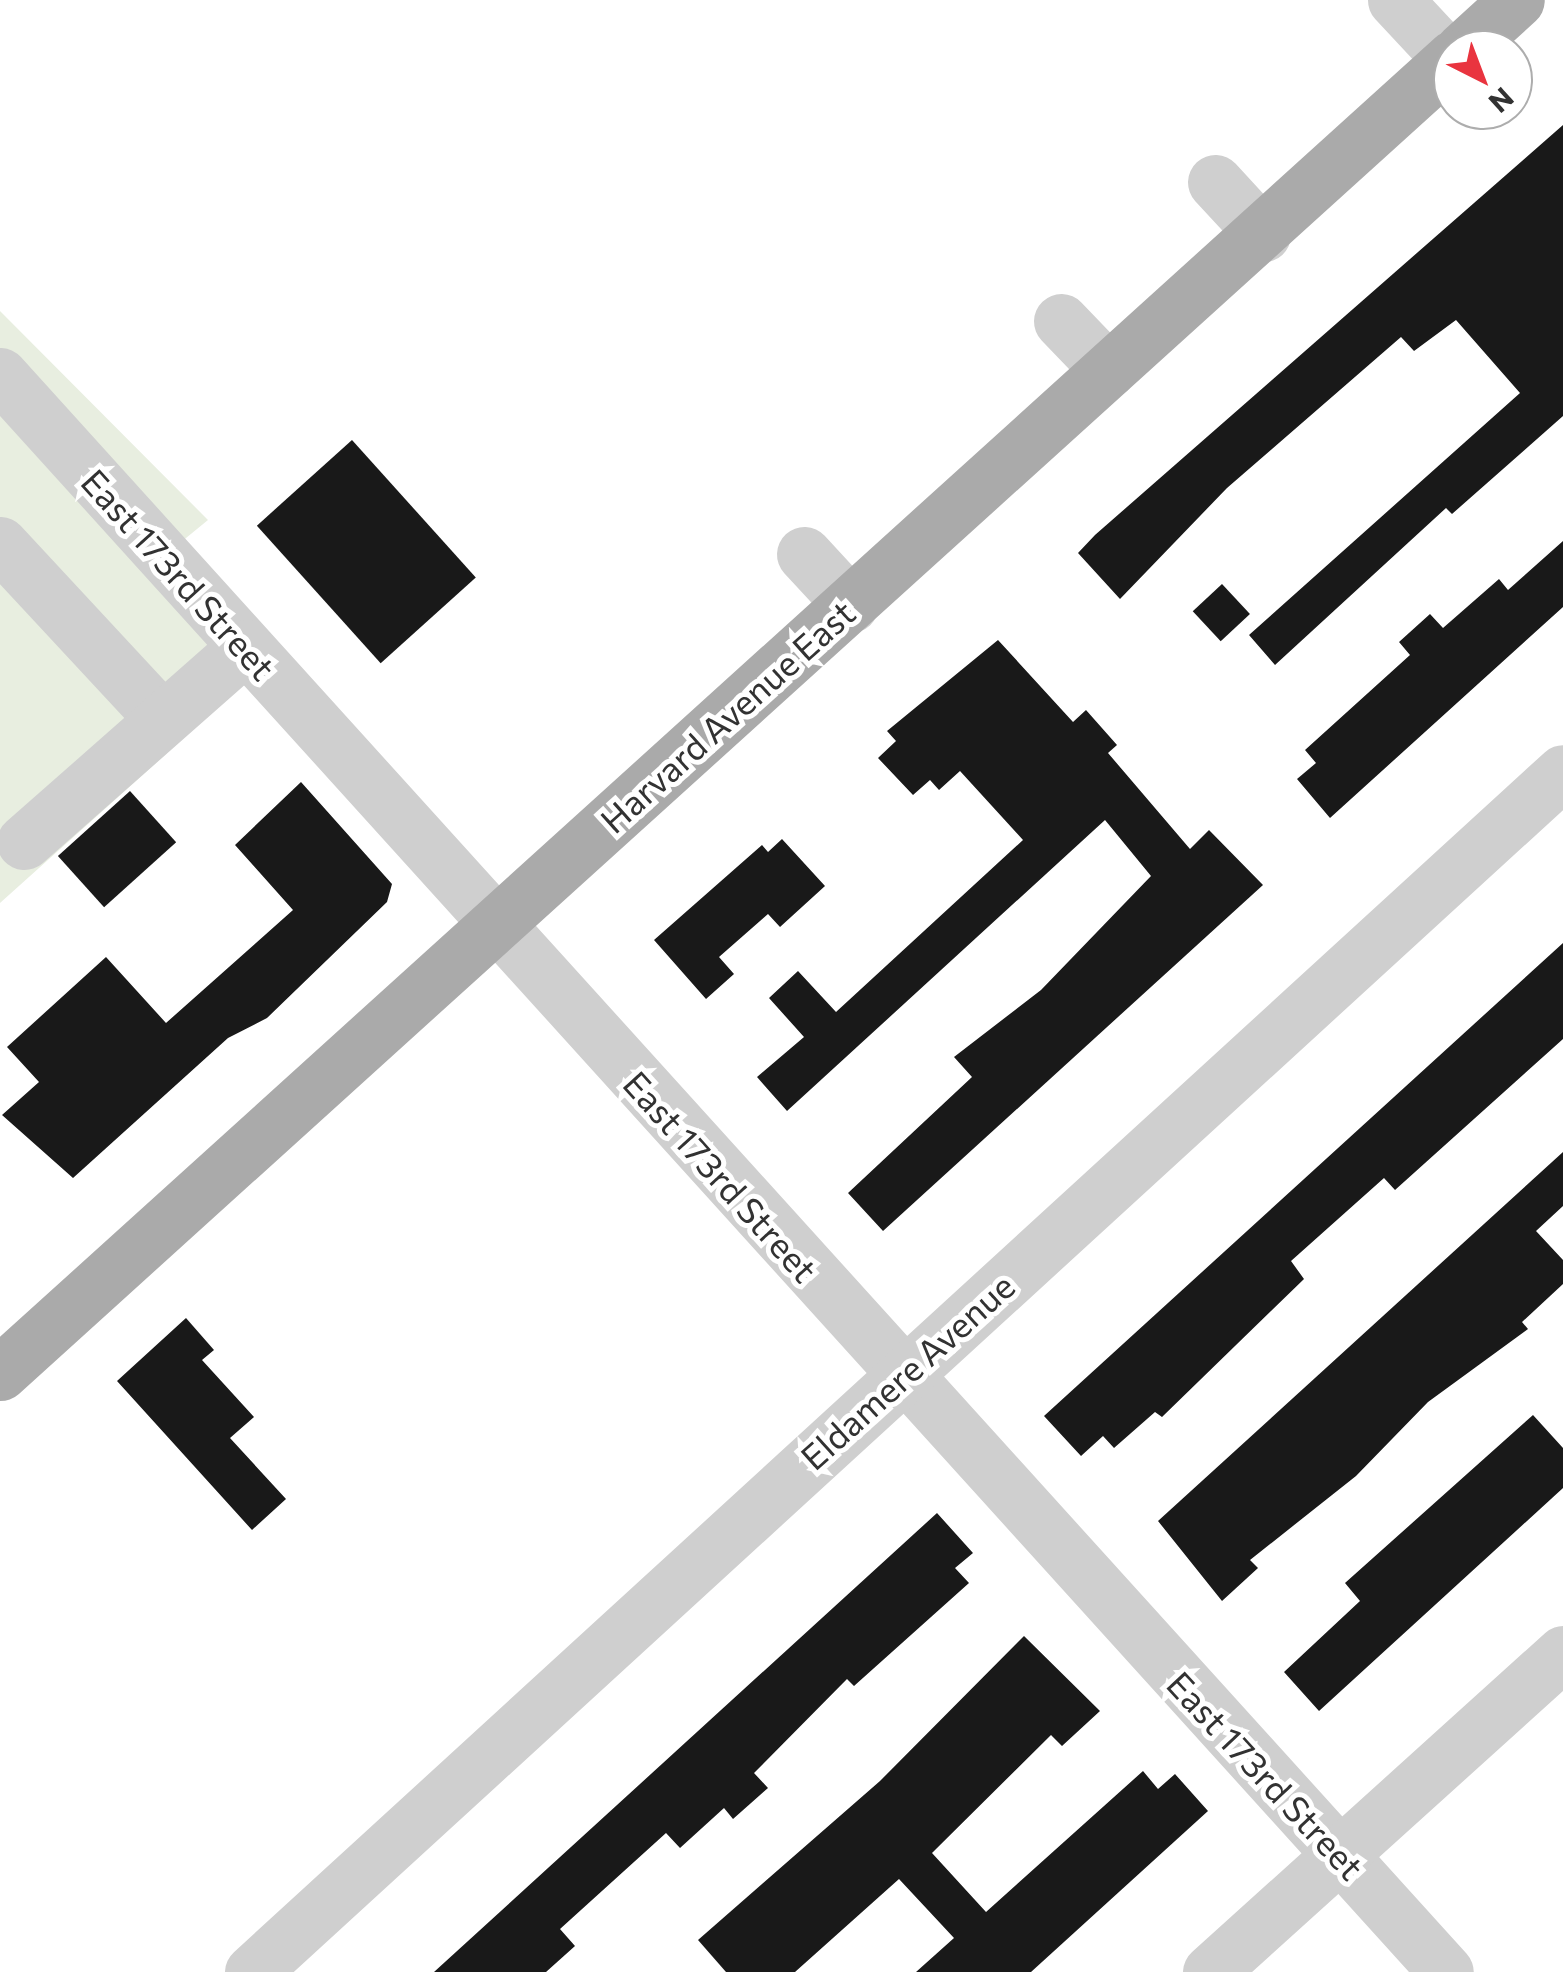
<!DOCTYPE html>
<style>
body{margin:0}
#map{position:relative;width:1563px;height:1972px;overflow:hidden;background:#fff;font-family:Commissioner,sans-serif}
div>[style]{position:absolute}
.green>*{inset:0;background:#e8eee0}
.building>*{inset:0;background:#191919;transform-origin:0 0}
.minor>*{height:55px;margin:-27.5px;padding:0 27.5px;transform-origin:27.5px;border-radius:27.5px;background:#cfcfcf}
.major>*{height:55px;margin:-27.5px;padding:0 27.5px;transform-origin:27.5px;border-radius:27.5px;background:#aaa}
span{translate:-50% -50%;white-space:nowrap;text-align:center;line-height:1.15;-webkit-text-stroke:10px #fff;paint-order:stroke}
.street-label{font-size:35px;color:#323232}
.north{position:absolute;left:1433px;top:30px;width:100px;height:100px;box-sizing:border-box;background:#fff;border:2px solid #adadad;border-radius:50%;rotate:138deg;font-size:28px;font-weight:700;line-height:40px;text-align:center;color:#323232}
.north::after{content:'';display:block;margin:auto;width:35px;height:45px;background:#e9343f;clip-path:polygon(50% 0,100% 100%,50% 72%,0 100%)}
</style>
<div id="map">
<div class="green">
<i style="clip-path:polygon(0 311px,208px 520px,164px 556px,263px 667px,0 903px)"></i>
</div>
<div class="building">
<i style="clip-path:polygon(1563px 125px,1563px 416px,1452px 514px,1446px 508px,1275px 665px,1249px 635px,1520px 393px,1456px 320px,1414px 351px,1401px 337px,1227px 488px,1120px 599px,1078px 553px,1095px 535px)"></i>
<i style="left:352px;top:440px;width:185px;height:128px;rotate:48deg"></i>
<i style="clip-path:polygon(1563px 541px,1563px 607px,1330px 818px,1297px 779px,1316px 763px,1305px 750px,1410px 655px,1399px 642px,1430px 614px,1443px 628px,1499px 579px,1508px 590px)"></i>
<i style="left:1222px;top:584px;width:41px;height:40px;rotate:47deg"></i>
<i style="clip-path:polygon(998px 640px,1073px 722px,1086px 710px,1117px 745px,1108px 753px,1190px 849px,1209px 830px,1263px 885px,883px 1231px,848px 1193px,972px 1077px,954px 1057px,1041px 990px,1151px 876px,1105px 820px,787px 1111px,757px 1077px,804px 1037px,769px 998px,798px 971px,836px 1012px,1023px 840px,960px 771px,939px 790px,930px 780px,913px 795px,878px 758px,896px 741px,887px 731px)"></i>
<i style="clip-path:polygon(301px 782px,392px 884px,387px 902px,267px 1018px,228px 1038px,73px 1178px,2px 1115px,39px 1082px,7px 1047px,106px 957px,166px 1023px,293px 910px,235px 845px)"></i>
<i style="left:130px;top:791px;width:69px;height:97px;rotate:48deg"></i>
<i style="clip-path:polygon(782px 839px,825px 886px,780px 927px,768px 914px,719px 957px,734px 974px,706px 999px,654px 940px,762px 845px,768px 852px)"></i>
<i style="clip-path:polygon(1563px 943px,1563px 1039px,1395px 1190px,1384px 1178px,1291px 1261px,1304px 1279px,1162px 1417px,1155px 1412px,1114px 1448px,1103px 1436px,1081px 1456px,1044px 1416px)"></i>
<i style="clip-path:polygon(1563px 1152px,1563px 1206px,1536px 1231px,1563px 1260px,1563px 1284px,1522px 1322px,1528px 1329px,1428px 1402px,1356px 1476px,1250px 1560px,1258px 1568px,1222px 1601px,1158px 1521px)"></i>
<i style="clip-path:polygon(186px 1318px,214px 1350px,202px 1360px,254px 1417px,230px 1438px,286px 1499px,252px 1530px,117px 1381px)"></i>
<i style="clip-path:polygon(1533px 1415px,1563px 1448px,1563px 1488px,1319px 1711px,1284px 1672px,1360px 1601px,1345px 1583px)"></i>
<i style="clip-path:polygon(937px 1513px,973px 1553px,955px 1568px,969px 1583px,854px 1686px,847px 1679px,754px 1773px,768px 1788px,733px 1819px,724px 1808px,680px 1848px,666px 1833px,560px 1929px,575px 1946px,546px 1972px,434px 1972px)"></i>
<i style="clip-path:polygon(1024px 1636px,1100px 1711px,1062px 1746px,1051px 1735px,932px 1853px,986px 1912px,1143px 1771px,1158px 1789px,1175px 1774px,1208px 1811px,1031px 1972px,916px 1972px,954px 1938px,899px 1879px,795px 1972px,726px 1972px,698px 1940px,880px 1781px)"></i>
</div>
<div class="minor">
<i style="left:1395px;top:0;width:82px;rotate:47deg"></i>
<i style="left:1215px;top:182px;width:71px;rotate:47.3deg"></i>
<i style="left:1061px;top:321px;width:68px;rotate:46.2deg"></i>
<i style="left:0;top:375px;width:2154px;rotate:47.84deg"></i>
<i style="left:0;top:544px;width:236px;rotate:47.1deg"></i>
<i style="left:804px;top:554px;width:69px;rotate:47.3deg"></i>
<i style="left:24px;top:842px;width:295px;rotate:-41.4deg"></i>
<i style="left:252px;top:1972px;width:1777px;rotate:-42.47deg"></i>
<i style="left:1210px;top:1972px;width:476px;rotate:-42.1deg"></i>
</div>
<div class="major">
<i style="left:1462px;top:50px;width:74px;rotate:-42.3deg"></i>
<i style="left:0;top:1373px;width:1960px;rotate:-42.15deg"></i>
</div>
<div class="street-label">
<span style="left:179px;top:574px;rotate:48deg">East 173rd Street</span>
<span style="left:727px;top:716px;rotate:-42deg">Harvard Avenue East</span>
<span style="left:721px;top:1176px;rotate:48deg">East 173rd Street</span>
<span style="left:907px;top:1371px;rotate:-42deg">Eldamere Avenue</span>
<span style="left:1266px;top:1775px;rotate:47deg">East 173rd Street</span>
</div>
<div class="north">N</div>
</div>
